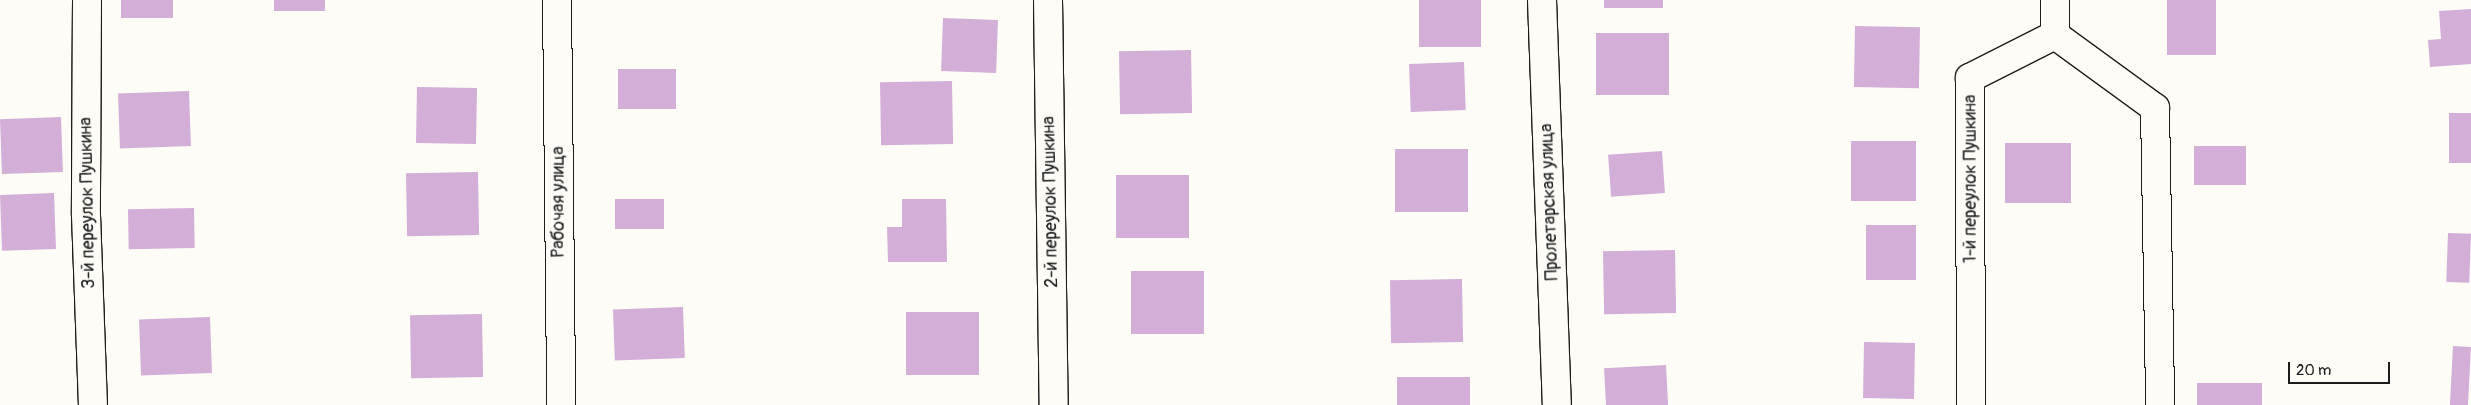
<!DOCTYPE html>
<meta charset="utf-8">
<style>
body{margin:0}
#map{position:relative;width:2471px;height:405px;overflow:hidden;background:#fdfcf7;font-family:Pangolin,sans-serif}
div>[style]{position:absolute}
.building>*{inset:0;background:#d3aed7;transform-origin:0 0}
.roads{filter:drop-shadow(1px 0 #1c1c1c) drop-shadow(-1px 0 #1c1c1c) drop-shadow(0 1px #1c1c1c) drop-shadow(0 -1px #1c1c1c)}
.minor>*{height:28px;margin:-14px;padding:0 14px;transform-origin:14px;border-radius:14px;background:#fdfcf7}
span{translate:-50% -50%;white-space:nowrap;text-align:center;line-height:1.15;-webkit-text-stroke:4.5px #fdfcf7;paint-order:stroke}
.street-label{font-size:18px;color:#1c1c1c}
.scale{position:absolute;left:2288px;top:362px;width:102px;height:22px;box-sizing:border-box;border:2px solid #1c1c1c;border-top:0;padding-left:6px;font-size:15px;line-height:18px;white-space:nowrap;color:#1c1c1c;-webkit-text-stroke:4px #fdfcf7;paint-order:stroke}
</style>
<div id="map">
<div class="building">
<i style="left:121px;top:0;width:52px;height:18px"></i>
<i style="left:274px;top:0;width:51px;height:11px"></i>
<i style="left:1419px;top:0;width:62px;height:47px"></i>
<i style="left:1604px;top:0;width:59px;height:8px"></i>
<i style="left:2167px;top:0;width:49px;height:55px"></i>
<i style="clip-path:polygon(2471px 9px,2471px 64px,2430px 67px,2428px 40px,2441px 39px,2439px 11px)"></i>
<i style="left:943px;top:18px;width:55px;height:53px;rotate:2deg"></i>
<i style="left:1855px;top:26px;width:65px;height:61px;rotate:1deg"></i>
<i style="left:1669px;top:33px;width:62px;height:73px;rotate:90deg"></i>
<i style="left:1191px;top:50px;width:63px;height:72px;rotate:89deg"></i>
<i style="left:1464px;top:62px;width:48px;height:55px;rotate:88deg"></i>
<i style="left:618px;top:69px;width:58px;height:40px"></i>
<i style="left:952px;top:81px;width:63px;height:72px;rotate:89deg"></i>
<i style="left:417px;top:87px;width:60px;height:56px;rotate:1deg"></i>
<i style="left:189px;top:91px;width:55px;height:71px;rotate:88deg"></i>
<i style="left:2449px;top:113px;width:22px;height:50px"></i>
<i style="left:61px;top:117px;width:55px;height:61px;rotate:88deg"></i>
<i style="left:1851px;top:141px;width:65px;height:60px"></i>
<i style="left:2005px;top:143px;width:66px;height:60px"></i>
<i style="left:2246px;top:146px;width:39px;height:52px;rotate:90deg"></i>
<i style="left:1395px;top:149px;width:73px;height:63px"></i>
<i style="left:1662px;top:151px;width:42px;height:54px;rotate:86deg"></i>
<i style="left:478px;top:172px;width:63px;height:72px;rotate:89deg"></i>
<i style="left:1189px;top:175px;width:63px;height:73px;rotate:90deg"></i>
<i style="left:54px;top:193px;width:56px;height:54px;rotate:88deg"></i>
<i style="left:664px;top:199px;width:30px;height:49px;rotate:90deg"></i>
<i style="clip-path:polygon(902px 199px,946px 199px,947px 262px,888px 262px,887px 227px,902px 227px)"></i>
<i style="left:194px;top:208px;width:40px;height:66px;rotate:89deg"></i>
<i style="left:1866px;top:225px;width:50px;height:55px"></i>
<i style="left:2448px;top:233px;width:23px;height:49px;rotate:2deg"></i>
<i style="left:1675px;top:250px;width:63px;height:72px;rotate:89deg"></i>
<i style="left:1204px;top:271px;width:63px;height:73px;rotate:90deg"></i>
<i style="left:1462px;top:279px;width:63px;height:72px;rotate:89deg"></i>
<i style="left:683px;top:307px;width:51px;height:70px;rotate:88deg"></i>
<i style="left:906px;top:312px;width:73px;height:63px"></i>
<i style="left:482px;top:314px;width:63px;height:72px;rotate:89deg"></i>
<i style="left:210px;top:317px;width:56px;height:71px;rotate:88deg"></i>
<i style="left:1864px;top:342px;width:51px;height:56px;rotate:1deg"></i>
<i style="left:2453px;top:346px;width:18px;height:59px;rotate:3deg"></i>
<i style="left:1666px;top:365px;width:40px;height:62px;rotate:87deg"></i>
<i style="left:1470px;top:377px;width:28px;height:73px;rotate:90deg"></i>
<i style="left:2197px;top:383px;width:65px;height:22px"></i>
</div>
<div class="roads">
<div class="minor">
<i style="left:87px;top:0;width:215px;rotate:90.3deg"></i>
<i style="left:86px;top:215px;width:190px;rotate:87.9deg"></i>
<i style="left:557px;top:0;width:405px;rotate:89.4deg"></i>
<i style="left:1048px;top:0;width:405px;rotate:89.2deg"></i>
<i style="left:1542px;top:0;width:405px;rotate:87.9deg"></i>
<i style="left:2055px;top:0;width:35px;rotate:90deg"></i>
<i style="left:2055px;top:35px;width:124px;rotate:36.1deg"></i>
<i style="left:2155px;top:108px;width:297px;rotate:89deg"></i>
<i style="left:1971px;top:405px;width:327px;rotate:-90.2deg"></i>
<i style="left:1970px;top:78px;width:95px;rotate:-26.8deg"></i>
</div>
</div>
<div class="street-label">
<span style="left:1971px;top:179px;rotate:-90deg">1-й переулок Пушкина</span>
<span style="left:559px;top:202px;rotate:-90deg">Рабочая улица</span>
<span style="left:1051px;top:202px;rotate:-91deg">2-й переулок Пушкина</span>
<span style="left:1550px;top:202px;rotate:-92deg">Пролетарская улица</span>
<span style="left:88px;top:203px;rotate:-91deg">3-й переулок Пушкина</span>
</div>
<div class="scale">20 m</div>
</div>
